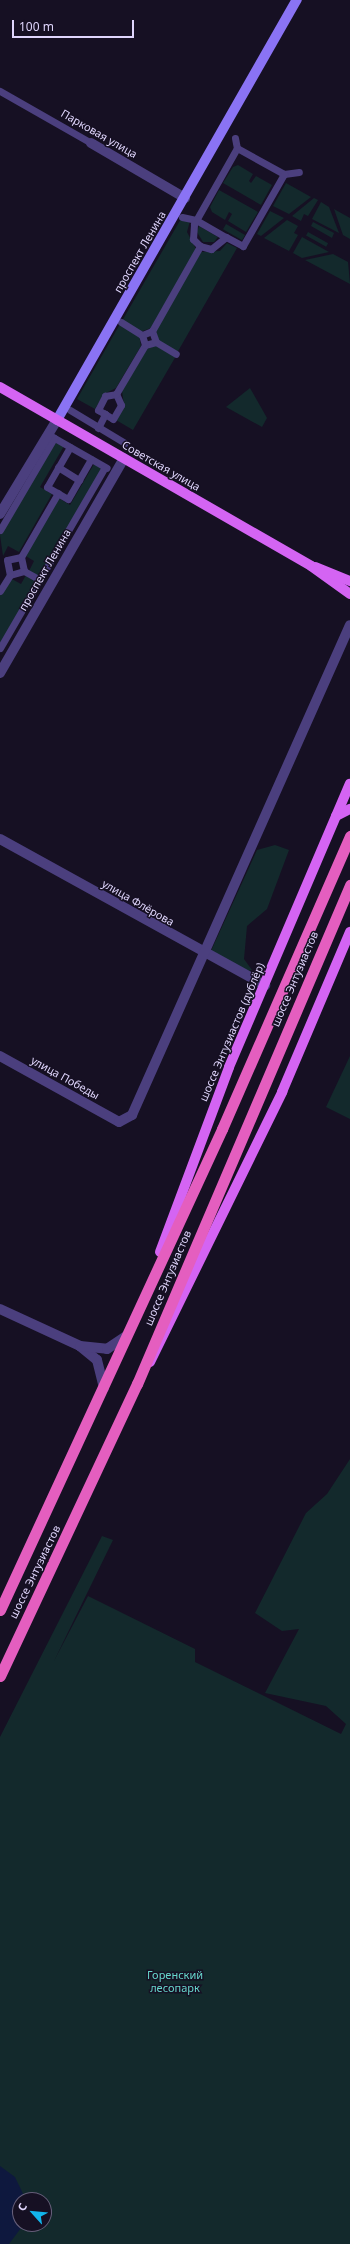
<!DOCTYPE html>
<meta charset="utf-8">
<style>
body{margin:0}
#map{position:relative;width:350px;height:2244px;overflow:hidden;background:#161023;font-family:"Noto Sans",sans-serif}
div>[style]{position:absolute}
.green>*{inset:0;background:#13292c;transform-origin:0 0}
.water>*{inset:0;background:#0e183e}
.pedestrian>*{height:7px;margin:-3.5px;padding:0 3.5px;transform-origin:3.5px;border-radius:3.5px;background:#4b3f7e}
.minor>*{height:10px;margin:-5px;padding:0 5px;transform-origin:5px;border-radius:5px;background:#4b3f7e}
.tertiary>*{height:10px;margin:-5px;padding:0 5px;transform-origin:5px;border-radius:5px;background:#4b3f7e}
.secondary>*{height:10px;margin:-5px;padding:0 5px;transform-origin:5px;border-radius:5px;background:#8a73f4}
.primary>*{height:10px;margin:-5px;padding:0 5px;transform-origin:5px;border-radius:5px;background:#d464f3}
.trunk>*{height:11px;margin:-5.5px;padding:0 5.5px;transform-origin:5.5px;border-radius:5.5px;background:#e45ebf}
span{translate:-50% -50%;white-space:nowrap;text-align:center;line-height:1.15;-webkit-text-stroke:3px #161023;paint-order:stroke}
.street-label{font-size:11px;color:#dfd5fc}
.park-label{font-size:11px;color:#66d6cc}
.north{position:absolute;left:12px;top:2192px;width:40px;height:40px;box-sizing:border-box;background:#161023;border:1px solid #665f7a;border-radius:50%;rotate:297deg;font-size:11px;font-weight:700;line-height:16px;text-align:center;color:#dfd5fc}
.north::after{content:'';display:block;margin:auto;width:14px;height:18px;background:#12b4eb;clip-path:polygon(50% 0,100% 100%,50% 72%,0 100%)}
.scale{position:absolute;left:12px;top:20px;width:122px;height:18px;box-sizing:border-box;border:2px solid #dfd5fc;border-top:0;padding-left:5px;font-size:12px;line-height:14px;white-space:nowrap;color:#dfd5fc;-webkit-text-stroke:3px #161023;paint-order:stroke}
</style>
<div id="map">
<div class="green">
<i style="clip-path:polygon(238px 165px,253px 174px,249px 181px,251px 183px,256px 176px,272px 185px,261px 205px,223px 183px,233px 167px)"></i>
<i style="clip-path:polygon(286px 183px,311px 197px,289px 214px,273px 206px)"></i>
<i style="clip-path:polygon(219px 190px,258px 212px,246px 232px,228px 221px,232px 214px,229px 212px,225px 220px,212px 212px,210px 207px)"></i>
<i style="clip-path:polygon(314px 198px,318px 200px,308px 216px,304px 214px,301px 221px,292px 216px)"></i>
<i style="clip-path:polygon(321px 202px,329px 207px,339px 233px,312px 219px)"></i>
<i style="clip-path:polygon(334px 209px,350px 218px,350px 239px,343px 235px)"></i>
<i style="clip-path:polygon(270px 211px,284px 218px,261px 236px,257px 234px)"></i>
<i style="clip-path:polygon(182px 217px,190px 221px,187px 232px,196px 249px,151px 328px,140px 332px,122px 321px)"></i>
<i style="clip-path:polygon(287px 220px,298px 226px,294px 233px,298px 235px,289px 251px,264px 238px)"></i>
<i style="clip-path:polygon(313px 222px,334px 233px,332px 238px,311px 226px)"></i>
<i style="left:226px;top:224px;width:22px;height:6px;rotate:30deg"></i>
<i style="clip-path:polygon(199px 226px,218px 237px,214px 242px,203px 242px,197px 232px)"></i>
<i style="left:308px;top:232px;width:23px;height:4px;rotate:29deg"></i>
<i style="clip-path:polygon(302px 237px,329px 252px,302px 258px,293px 253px)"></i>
<i style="clip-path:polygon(227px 243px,237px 248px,177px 353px,159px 342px,156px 331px,201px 252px,220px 251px)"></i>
<i style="clip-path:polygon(333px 254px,348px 262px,350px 284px,305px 260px)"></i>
<i style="clip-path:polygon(120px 324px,139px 334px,141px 346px,116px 388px,104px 394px,95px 409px,77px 399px)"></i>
<i style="clip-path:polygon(157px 345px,176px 356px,133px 430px,116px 420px,124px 405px,122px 391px,147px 349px)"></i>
<i style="clip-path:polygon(250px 388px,267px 418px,262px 427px,226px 407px)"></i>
<i style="clip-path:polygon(55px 441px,64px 446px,40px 487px,52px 494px,19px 552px,8px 546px,3px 556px,0 535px)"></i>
<i style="clip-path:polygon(94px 464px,103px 469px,40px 577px,29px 571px,34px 561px,24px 555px,57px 497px,70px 505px)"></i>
<i style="clip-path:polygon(26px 575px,37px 581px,0 646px,0 596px,10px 578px,21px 584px)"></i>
<i style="clip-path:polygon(275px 845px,289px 850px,267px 909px,247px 926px,244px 959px,252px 970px,248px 971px,210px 953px,257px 850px)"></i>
<i style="clip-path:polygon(350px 1056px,350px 1119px,326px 1107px)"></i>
<i style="clip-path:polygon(evenodd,350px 1459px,350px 2244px,0 2244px,0 1737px,102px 1536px,113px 1540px,54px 1661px,88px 1596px,195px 1649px,195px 1662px,341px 1734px,346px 1724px,326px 1706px,265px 1693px,299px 1629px,282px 1631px,255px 1613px,306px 1513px,327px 1494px,350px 1459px,20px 2200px,44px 2200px,44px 2224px,20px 2224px,20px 2200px)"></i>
</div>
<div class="water">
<i style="clip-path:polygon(0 2166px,15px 2177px,26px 2200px,20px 2200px,20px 2224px,24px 2224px,9px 2244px,0 2244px)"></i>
</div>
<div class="pedestrian">
<i style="left:0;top:91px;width:105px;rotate:29.7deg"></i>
<i style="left:235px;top:138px;width:10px;rotate:79deg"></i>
<i style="left:284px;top:174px;width:15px;rotate:-8deg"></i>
<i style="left:182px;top:217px;width:14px;rotate:12deg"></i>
<i style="left:196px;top:220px;width:34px;rotate:30deg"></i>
<i style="left:121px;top:322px;width:25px;rotate:32deg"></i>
<i style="left:152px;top:331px;width:98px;rotate:-60.5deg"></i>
<i style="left:200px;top:246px;width:10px;rotate:-135deg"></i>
<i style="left:193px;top:239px;width:15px;rotate:-86deg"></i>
<i style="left:194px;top:224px;width:87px;rotate:-60.5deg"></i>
<i style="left:237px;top:148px;width:54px;rotate:29deg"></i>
<i style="left:284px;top:174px;width:83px;rotate:119.7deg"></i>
<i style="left:243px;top:246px;width:19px;rotate:-152deg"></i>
<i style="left:226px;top:237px;width:19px;rotate:141deg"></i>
<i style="left:211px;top:249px;width:11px;rotate:-165deg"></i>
<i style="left:156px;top:342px;width:23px;rotate:31deg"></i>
<i style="left:70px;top:410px;width:64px;rotate:31deg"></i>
<i style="left:105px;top:414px;width:9px;rotate:32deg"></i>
<i style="left:113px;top:419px;width:16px;rotate:-60deg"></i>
<i style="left:121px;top:405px;width:12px;rotate:-114deg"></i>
<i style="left:98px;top:428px;width:16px;rotate:-63deg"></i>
<i style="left:105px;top:414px;width:8px;rotate:-150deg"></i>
<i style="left:98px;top:410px;width:16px;rotate:-63deg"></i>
<i style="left:105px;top:396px;width:11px;rotate:-10deg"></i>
<i style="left:116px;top:394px;width:57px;rotate:-59.4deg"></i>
<i style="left:145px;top:345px;width:11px;rotate:-15deg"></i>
<i style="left:156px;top:342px;width:12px;rotate:-110deg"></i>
<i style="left:152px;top:331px;width:11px;rotate:158deg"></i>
<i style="left:142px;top:335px;width:10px;rotate:73deg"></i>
<i style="left:51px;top:436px;width:64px;rotate:29.7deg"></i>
<i style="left:70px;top:447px;width:46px;rotate:119.9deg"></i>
<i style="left:47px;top:487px;width:24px;rotate:30deg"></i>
<i style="left:68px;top:499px;width:46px;rotate:-60.1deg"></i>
<i style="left:58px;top:467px;width:25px;rotate:32deg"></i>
<i style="left:0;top:530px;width:107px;rotate:-59.6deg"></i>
<i style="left:21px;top:557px;width:14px;rotate:168deg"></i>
<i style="left:7px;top:560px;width:15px;rotate:79deg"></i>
<i style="left:10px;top:575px;width:15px;rotate:-16deg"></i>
<i style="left:24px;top:571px;width:14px;rotate:-102deg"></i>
<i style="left:21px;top:557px;width:74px;rotate:-60deg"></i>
<i style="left:24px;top:571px;width:18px;rotate:29deg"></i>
<i style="left:0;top:591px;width:19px;rotate:-58deg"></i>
<i style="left:0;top:648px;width:209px;rotate:-59.9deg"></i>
</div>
<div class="minor">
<i style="left:91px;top:143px;width:109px;rotate:30.3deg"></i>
<i style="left:0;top:514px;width:110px;rotate:-58.8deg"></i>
<i style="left:0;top:839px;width:303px;rotate:28.9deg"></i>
<i style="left:0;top:1056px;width:136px;rotate:29deg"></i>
<i style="left:119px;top:1122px;width:15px;rotate:-28deg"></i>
<i style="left:132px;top:1115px;width:536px;rotate:-66.02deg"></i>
</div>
<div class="tertiary">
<i style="left:0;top:673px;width:248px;rotate:-60deg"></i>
<i style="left:0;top:1309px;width:88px;rotate:24.8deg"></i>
<i style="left:104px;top:1388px;width:29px;rotate:-104deg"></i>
<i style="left:97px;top:1360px;width:22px;rotate:-141deg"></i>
<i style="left:80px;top:1346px;width:27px;rotate:6deg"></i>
<i style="left:107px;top:1349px;width:22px;rotate:-34deg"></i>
</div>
<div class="secondary">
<i style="left:57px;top:420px;width:484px;rotate:-60.3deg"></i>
</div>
<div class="primary">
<i style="left:0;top:387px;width:359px;rotate:29.9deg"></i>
<i style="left:311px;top:566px;width:48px;rotate:35.7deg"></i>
<i style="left:315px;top:567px;width:38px;rotate:22deg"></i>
<i style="left:336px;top:816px;width:16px;rotate:-27deg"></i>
<i style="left:160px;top:1252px;width:197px;rotate:-69.5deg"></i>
<i style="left:229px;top:1067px;width:308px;rotate:-66.9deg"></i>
<i style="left:150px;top:1362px;width:301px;rotate:-63.9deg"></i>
<i style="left:282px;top:1092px;width:174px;rotate:-67deg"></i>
</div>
<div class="trunk">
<i style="left:0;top:1610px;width:530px;rotate:-65.22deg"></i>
<i style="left:222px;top:1129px;width:320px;rotate:-66.4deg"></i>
<i style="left:0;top:1676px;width:323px;rotate:-64.9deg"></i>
<i style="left:137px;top:1384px;width:543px;rotate:-66.88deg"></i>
</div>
<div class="street-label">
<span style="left:99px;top:134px;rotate:30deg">Парковая улица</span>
<span style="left:140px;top:252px;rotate:-60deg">проспект Ленина</span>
<span style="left:161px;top:466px;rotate:30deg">Советская улица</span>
<span style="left:45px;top:570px;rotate:-60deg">проспект Ленина</span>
<span style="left:138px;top:903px;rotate:30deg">улица Флёрова</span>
<span style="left:295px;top:979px;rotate:-67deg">шоссе Энтузиастов</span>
<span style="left:232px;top:1032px;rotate:-67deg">шоссе Энтузиастов (дублёр)</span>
<span style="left:65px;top:1078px;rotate:29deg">улица Победы</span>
<span style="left:168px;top:1278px;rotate:-67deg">шоссе Энтузиастов</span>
<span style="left:35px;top:1572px;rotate:-64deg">шоссе Энтузиастов</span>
</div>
<div class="park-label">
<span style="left:175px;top:1982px">Горенский<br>лесопарк</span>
</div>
<div class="north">С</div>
<div class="scale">100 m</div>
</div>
